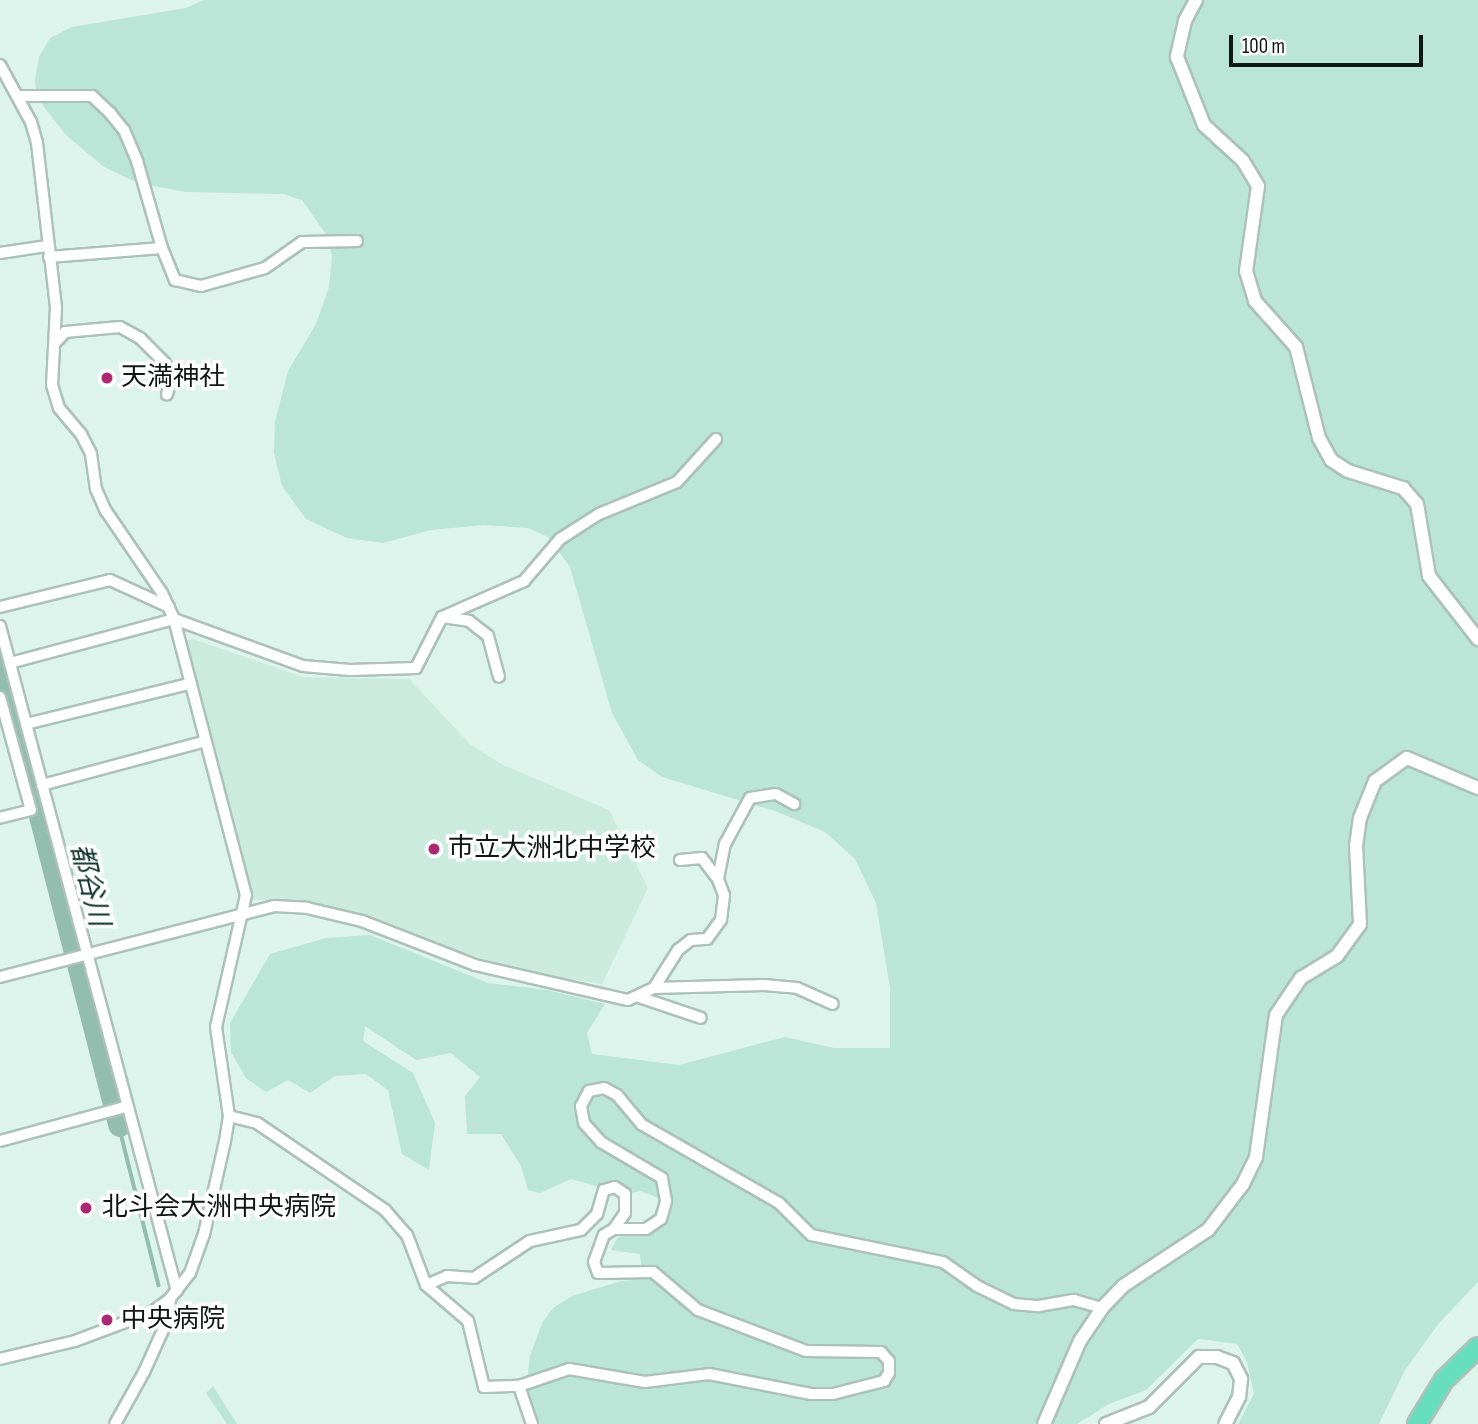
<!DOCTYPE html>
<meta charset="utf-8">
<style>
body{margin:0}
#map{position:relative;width:1478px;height:1424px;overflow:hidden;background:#ddf4ec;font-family:"Sofia Sans Condensed","Noto Sans JP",sans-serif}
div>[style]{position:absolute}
.built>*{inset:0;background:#cbebdf}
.green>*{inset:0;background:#bbe5d6}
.stream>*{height:3.5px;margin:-1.75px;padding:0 1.75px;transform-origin:1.75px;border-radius:1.75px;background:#93bdae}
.river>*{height:23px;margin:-11.5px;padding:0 11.5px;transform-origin:11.5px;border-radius:11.5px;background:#93bdae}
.roads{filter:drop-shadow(2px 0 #abc1b9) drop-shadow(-2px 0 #abc1b9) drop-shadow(0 2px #abc1b9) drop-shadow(0 -2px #abc1b9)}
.minor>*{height:10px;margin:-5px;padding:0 5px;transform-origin:5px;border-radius:5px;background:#fff}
.tertiary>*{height:12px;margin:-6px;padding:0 6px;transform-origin:6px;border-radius:6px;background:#fff}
.trunk>*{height:18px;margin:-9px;padding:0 9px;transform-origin:9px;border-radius:9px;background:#67debe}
.dots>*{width:19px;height:19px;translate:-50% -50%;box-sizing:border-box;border:4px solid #fff;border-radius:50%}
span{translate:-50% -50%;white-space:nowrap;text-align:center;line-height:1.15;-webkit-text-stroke:7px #fff;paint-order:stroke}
.poi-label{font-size:26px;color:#0f1714}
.left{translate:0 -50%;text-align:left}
.water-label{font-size:28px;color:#11372c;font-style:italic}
.scale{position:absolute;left:1229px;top:35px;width:194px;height:32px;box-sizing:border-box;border:4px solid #0f1714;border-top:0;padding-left:9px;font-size:21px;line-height:24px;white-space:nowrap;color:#0f1714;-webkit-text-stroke:5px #fff;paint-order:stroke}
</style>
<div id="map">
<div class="built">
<i style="clip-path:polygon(193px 639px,303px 677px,409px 679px,471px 745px,503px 765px,609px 810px,648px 888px,602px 984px,522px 972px,364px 919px,293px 900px,252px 900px,193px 675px,186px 640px)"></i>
</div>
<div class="green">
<i style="clip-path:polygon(204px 0,1478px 0,1478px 1282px,1439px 1323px,1405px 1370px,1379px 1424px,1238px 1424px,1254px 1394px,1247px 1362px,1237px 1344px,1198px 1339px,1146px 1390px,1109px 1404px,1077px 1424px,531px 1424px,525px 1396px,530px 1356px,542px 1323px,553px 1308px,572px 1296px,621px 1281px,663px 1278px,642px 1273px,640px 1254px,611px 1250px,617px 1238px,661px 1220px,665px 1201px,641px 1191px,625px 1194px,571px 1179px,540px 1193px,528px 1190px,521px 1166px,501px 1134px,467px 1134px,465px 1096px,480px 1077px,451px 1053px,416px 1060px,365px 1026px,363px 1041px,413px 1073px,435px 1123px,429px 1170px,402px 1154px,388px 1090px,366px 1074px,335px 1076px,310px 1093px,288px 1080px,266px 1092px,246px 1078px,231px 1052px,230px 1023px,270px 954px,326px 938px,370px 935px,488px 983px,547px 990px,605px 1004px,587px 1033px,592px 1054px,679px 1065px,785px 1037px,834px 1048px,890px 1048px,890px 988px,876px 903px,855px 859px,825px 832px,775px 811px,662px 777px,638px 760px,612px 713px,570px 567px,548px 537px,528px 528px,483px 525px,431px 530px,383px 543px,347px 538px,306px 519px,282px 486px,274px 453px,275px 422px,288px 371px,316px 324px,329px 287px,332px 257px,328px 237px,302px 200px,283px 194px,186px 192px,138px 183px,104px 167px,66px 135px,37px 98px,35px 81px,39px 57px,50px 38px,72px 27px,186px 8px)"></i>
<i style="clip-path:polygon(213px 1386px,237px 1424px,227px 1424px,206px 1393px)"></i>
</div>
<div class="stream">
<i style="left:119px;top:1125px;width:165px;rotate:76deg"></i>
</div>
<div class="river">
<i style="left:0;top:660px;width:480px;rotate:75.6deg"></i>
</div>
<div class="roads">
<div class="minor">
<i style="left:0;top:65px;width:65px;rotate:61.5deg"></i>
<i style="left:31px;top:122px;width:22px;rotate:74deg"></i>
<i style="left:37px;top:143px;width:165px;rotate:83.4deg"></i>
<i style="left:56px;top:307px;width:78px;rotate:92.9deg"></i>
<i style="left:52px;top:385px;width:24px;rotate:73deg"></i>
<i style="left:59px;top:408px;width:34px;rotate:50deg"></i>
<i style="left:81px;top:434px;width:22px;rotate:63deg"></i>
<i style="left:91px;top:454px;width:35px;rotate:82deg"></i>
<i style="left:96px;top:489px;width:24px;rotate:66deg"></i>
<i style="left:106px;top:511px;width:99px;rotate:55.7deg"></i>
<i style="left:162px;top:593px;width:29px;rotate:65deg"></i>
<i style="left:174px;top:619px;width:285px;rotate:75.4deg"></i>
<i style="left:246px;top:895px;width:135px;rotate:102.8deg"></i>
<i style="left:216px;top:1027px;width:90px;rotate:81.7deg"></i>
<i style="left:229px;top:1116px;width:25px;rotate:99deg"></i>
<i style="left:225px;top:1141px;width:95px;rotate:102.7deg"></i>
<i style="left:204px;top:1234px;width:41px;rotate:109.7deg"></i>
<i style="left:190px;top:1273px;width:33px;rotate:128deg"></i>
<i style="left:170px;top:1299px;width:22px;rotate:144deg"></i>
<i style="left:152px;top:1312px;width:82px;rotate:159.4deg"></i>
<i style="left:75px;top:1341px;width:77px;rotate:166.5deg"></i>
<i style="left:19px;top:96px;width:73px"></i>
<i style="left:92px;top:96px;width:25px;rotate:43deg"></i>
<i style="left:110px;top:113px;width:22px;rotate:51deg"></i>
<i style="left:124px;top:130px;width:34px;rotate:67deg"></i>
<i style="left:137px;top:161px;width:91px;rotate:74deg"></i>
<i style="left:0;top:253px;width:48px;rotate:-8.5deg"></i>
<i style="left:49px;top:257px;width:113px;rotate:-4.6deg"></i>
<i style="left:162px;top:248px;width:35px;rotate:68deg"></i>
<i style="left:175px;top:280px;width:27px;rotate:13deg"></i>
<i style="left:201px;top:286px;width:66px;rotate:-15.7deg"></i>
<i style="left:265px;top:268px;width:45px;rotate:-35.1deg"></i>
<i style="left:302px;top:242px;width:55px;rotate:-1deg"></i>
<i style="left:57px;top:341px;width:12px;rotate:-48deg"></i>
<i style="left:65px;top:332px;width:55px;rotate:-5.2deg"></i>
<i style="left:120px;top:327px;width:23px;rotate:29deg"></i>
<i style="left:140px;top:338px;width:35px;rotate:45deg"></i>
<i style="left:165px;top:363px;width:19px;rotate:72deg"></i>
<i style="left:171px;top:381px;width:14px;rotate:107deg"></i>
<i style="left:0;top:607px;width:113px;rotate:-13.8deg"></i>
<i style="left:110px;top:580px;width:65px;rotate:24.6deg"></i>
<i style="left:442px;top:617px;width:27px;rotate:8deg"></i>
<i style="left:469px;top:621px;width:24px;rotate:38deg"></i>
<i style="left:488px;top:636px;width:42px;rotate:75deg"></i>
<i style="left:0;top:626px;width:688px;rotate:75.1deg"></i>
<i style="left:10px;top:663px;width:170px;rotate:-15deg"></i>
<i style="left:174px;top:619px;width:137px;rotate:20deg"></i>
<i style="left:303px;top:666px;width:47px;rotate:4.9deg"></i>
<i style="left:350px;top:670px;width:66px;rotate:-1.7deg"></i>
<i style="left:416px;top:668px;width:57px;rotate:-63deg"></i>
<i style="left:442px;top:617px;width:90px;rotate:-23.7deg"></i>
<i style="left:524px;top:581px;width:55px;rotate:-49.4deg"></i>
<i style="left:560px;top:539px;width:46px;rotate:-32.7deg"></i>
<i style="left:599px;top:514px;width:84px;rotate:-22.3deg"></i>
<i style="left:677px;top:482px;width:58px;rotate:-47.8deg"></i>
<i style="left:0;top:697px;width:117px;rotate:74.7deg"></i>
<i style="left:31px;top:810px;width:32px;rotate:166deg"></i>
<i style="left:26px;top:724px;width:168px;rotate:-13.8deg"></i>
<i style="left:42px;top:785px;width:167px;rotate:-15deg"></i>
<i style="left:680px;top:860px;width:22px;rotate:-5deg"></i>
<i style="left:702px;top:858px;width:26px;rotate:53deg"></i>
<i style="left:0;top:977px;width:283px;rotate:-14.5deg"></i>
<i style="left:274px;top:906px;width:33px;rotate:3deg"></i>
<i style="left:307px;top:908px;width:57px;rotate:13.3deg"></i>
<i style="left:362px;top:921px;width:121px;rotate:21.3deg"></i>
<i style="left:475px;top:965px;width:157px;rotate:12.9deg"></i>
<i style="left:628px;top:1000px;width:29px;rotate:-25deg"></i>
<i style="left:654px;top:988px;width:45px;rotate:-57.7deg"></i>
<i style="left:678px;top:950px;width:16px;rotate:-38deg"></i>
<i style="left:691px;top:940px;width:16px;rotate:-4deg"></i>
<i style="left:707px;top:939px;width:24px;rotate:-54deg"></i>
<i style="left:721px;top:920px;width:25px;rotate:-83deg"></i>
<i style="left:724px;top:895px;width:17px;rotate:-111deg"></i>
<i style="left:718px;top:879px;width:36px;rotate:-79deg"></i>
<i style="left:725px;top:844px;width:52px;rotate:-61.5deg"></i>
<i style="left:750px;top:798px;width:26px;rotate:-9deg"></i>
<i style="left:776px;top:794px;width:21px;rotate:29deg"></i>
<i style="left:654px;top:988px;width:110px;rotate:-1.6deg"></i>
<i style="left:764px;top:985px;width:33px;rotate:5deg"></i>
<i style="left:797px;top:988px;width:39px;rotate:24deg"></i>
<i style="left:639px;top:997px;width:65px;rotate:18.7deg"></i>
<i style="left:229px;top:1116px;width:29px;rotate:14deg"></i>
<i style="left:257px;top:1123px;width:155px;rotate:34.2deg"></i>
<i style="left:385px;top:1210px;width:33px;rotate:49deg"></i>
<i style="left:407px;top:1235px;width:53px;rotate:69.2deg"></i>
<i style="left:426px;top:1285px;width:55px;rotate:40.6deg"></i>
<i style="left:468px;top:1321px;width:68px;rotate:76.4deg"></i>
<i style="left:484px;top:1387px;width:35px;rotate:-2deg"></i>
<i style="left:519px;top:1386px;width:53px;rotate:-18.8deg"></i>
<i style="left:569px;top:1369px;width:77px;rotate:9.7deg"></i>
<i style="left:645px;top:1382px;width:64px;rotate:-7.1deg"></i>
<i style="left:709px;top:1374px;width:104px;rotate:11.1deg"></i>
<i style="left:811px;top:1394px;width:22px"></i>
<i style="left:833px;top:1394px;width:53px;rotate:-14.3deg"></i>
<i style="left:884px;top:1381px;width:9px;rotate:-58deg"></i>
<i style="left:889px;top:1373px;width:12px;rotate:-90deg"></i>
<i style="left:889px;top:1361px;width:12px;rotate:-132deg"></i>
<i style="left:881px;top:1352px;width:75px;rotate:-179.2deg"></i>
<i style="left:806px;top:1351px;width:116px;rotate:-159.2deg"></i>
<i style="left:698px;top:1310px;width:59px;rotate:-139.8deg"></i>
<i style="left:653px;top:1272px;width:55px;rotate:179deg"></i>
<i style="left:598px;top:1273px;width:12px;rotate:-110deg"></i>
<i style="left:594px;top:1262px;width:29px;rotate:-70deg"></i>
<i style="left:604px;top:1235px;width:12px;rotate:-31deg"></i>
<i style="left:614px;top:1229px;width:32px"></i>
<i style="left:646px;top:1229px;width:18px;rotate:-34deg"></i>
<i style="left:661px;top:1219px;width:19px;rotate:-74deg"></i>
<i style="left:666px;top:1201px;width:23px;rotate:-100deg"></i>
<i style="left:662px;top:1178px;width:71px;rotate:-149.5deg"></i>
<i style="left:601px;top:1142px;width:25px;rotate:-132deg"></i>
<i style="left:584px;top:1123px;width:17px;rotate:-100deg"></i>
<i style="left:581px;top:1106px;width:17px;rotate:-62deg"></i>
<i style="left:589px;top:1091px;width:15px;rotate:-11deg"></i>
<i style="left:604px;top:1088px;width:15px;rotate:28deg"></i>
<i style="left:617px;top:1095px;width:38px;rotate:50deg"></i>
<i style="left:641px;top:1124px;width:159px;rotate:29.8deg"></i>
<i style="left:779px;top:1203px;width:45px;rotate:45deg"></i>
<i style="left:811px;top:1235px;width:135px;rotate:11.6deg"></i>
<i style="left:943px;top:1262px;width:42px;rotate:35.2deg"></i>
<i style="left:977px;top:1286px;width:41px;rotate:25.9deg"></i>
<i style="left:1014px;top:1304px;width:25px;rotate:5deg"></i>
<i style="left:1039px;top:1306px;width:36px;rotate:-10deg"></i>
<i style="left:1074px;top:1300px;width:29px;rotate:16deg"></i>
<i style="left:0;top:1141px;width:130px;rotate:-15.2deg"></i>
<i style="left:426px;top:1285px;width:23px;rotate:-23deg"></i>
<i style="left:447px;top:1276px;width:27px;rotate:4deg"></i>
<i style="left:474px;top:1278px;width:67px;rotate:-33.5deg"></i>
<i style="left:530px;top:1241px;width:52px;rotate:-12.2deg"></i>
<i style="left:581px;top:1230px;width:23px;rotate:-45deg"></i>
<i style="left:597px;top:1214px;width:25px;rotate:-74deg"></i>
<i style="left:604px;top:1190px;width:11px;rotate:-15deg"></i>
<i style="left:615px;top:1187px;width:12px;rotate:35deg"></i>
<i style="left:625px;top:1194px;width:19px;rotate:90deg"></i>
<i style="left:625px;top:1213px;width:19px;rotate:125deg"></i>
<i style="left:519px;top:1386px;width:40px;rotate:71.1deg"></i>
<i style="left:115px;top:1424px;width:60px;rotate:-60.9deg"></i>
<i style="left:144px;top:1372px;width:56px;rotate:-65.7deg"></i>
<i style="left:167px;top:1321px;width:22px;rotate:-82deg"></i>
</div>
<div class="tertiary">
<i style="left:1196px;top:0;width:24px;rotate:118deg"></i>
<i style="left:1185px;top:21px;width:37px;rotate:103deg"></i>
<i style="left:1177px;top:57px;width:73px;rotate:68.3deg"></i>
<i style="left:1204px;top:125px;width:53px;rotate:42.7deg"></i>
<i style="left:1243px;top:161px;width:29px;rotate:59deg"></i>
<i style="left:1258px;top:186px;width:86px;rotate:98deg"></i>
<i style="left:1246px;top:271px;width:31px;rotate:73deg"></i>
<i style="left:1255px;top:301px;width:62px;rotate:48.3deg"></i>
<i style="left:1296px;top:347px;width:94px;rotate:75.8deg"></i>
<i style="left:1319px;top:438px;width:25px;rotate:61deg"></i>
<i style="left:1331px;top:460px;width:20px;rotate:33deg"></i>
<i style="left:1348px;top:471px;width:58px;rotate:17.2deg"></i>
<i style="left:1403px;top:488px;width:21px;rotate:49deg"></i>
<i style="left:1417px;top:504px;width:73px;rotate:80.5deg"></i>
<i style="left:1429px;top:576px;width:80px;rotate:52.1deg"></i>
<i style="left:1044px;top:1424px;width:90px;rotate:-66.6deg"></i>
<i style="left:1080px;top:1341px;width:40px;rotate:-56deg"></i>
<i style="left:1102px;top:1308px;width:30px;rotate:-46deg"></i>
<i style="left:1123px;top:1286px;width:102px;rotate:-33.4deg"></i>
<i style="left:1208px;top:1230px;width:58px;rotate:-52.7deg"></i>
<i style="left:1243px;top:1184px;width:30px;rotate:-64deg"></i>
<i style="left:1256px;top:1157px;width:143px;rotate:-82deg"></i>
<i style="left:1276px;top:1015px;width:45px;rotate:-56deg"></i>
<i style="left:1301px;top:978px;width:42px;rotate:-31.4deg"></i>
<i style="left:1337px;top:956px;width:39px;rotate:-54deg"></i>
<i style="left:1360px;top:924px;width:78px;rotate:-92.9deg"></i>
<i style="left:1356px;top:846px;width:28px;rotate:-82deg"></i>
<i style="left:1360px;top:818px;width:40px;rotate:-68deg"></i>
<i style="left:1375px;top:781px;width:39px;rotate:-36deg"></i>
<i style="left:1407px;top:758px;width:77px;rotate:22.9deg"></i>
<i style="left:1106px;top:1424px;width:46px;rotate:-21.6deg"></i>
<i style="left:1149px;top:1407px;width:71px;rotate:-45deg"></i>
<i style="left:1199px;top:1357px;width:18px"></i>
<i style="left:1217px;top:1357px;width:17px;rotate:21deg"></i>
<i style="left:1233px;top:1363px;width:18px;rotate:63deg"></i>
<i style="left:1241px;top:1379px;width:18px;rotate:96deg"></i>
<i style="left:1239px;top:1397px;width:30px;rotate:117deg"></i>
</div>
<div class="trunk">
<i style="left:1417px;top:1424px;width:52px;rotate:-58.5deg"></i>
<i style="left:1444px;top:1380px;width:47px;rotate:-44.1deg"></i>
</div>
</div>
<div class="dots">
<i style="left:107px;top:378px;background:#ac2872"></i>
<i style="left:434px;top:849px;background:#ac2872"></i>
<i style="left:86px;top:1208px;background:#ac2872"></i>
<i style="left:107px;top:1320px;background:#ac2872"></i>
</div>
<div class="poi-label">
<span class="left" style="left:121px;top:378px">天満神社</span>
<span class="left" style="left:448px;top:849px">市立大洲北中学校</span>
<span class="left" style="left:102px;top:1208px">北斗会大洲中央病院</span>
<span class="left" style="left:121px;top:1320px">中央病院</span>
</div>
<div class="water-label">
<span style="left:89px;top:885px;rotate:76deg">都谷川</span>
</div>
<div class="scale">100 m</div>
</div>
